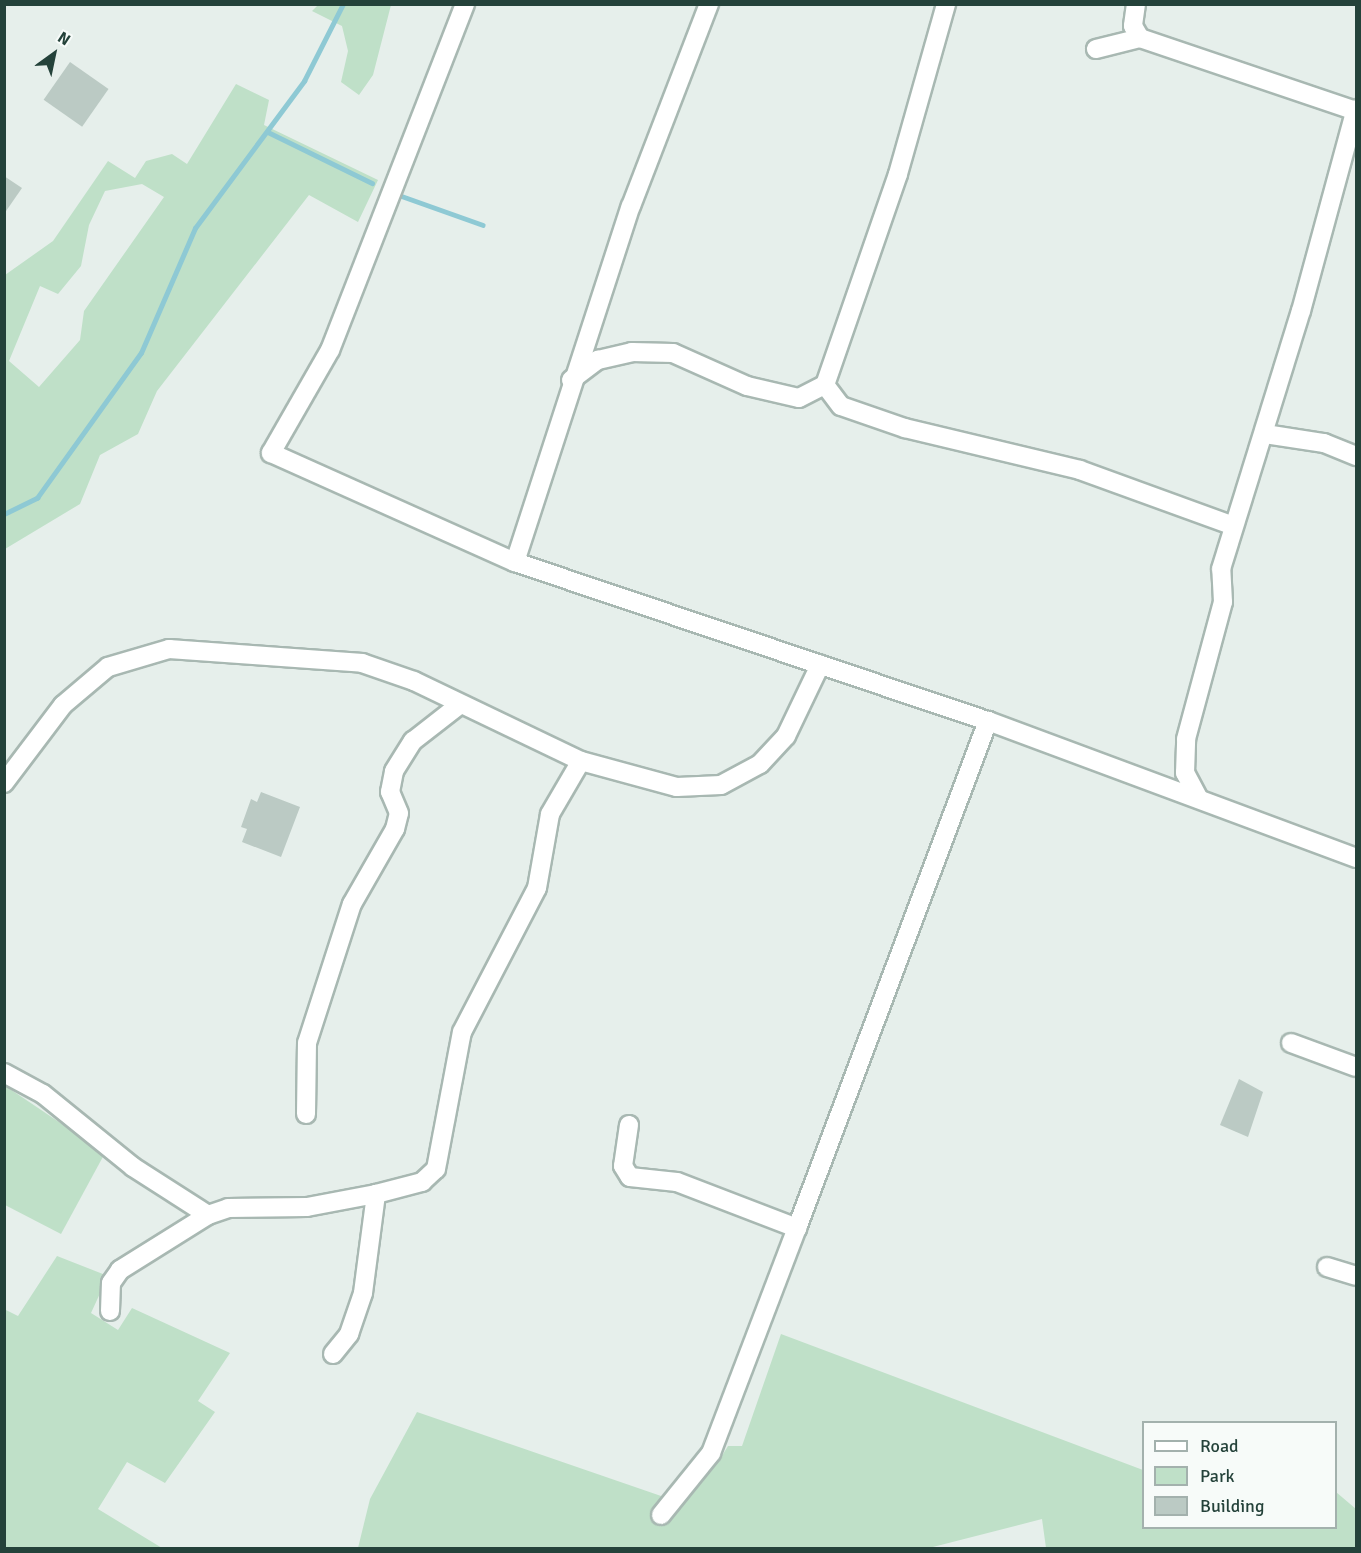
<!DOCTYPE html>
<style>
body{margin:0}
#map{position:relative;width:1361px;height:1553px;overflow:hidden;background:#e6efeb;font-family:Signika,sans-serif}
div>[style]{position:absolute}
.green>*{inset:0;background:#bfe0c8}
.stream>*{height:4.5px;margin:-2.25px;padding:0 2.25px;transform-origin:2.25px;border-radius:2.25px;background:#8ec9d4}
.building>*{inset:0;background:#bbcac4;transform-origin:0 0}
.roads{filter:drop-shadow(2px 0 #a8b8b2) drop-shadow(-2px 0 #a8b8b2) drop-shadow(0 2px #a8b8b2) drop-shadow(0 -2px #a8b8b2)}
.minor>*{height:18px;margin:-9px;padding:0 9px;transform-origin:9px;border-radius:9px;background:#fff}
span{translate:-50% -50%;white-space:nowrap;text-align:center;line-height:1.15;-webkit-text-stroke:4.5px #f7fbf9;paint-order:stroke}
.frame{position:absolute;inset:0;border:6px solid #24423a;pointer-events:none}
.legend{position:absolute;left:1142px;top:1421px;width:195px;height:108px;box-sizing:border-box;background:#f7fbf9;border:2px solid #a3b1ad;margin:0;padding:8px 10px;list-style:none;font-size:18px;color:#24423a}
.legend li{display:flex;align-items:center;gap:12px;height:30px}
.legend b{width:30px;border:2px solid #a3b1ad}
.north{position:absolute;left:24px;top:24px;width:60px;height:60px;-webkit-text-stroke:4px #f7fbf9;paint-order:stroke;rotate:33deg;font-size:16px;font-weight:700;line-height:24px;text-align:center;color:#24423a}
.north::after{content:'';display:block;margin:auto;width:21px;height:27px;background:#24423a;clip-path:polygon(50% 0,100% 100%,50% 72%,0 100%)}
</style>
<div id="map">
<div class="green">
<i style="clip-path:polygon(319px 4px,391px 5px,373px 75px,359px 95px,341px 82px,348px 51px,342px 26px,312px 11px)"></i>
<i style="clip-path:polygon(evenodd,236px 84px,269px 100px,264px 125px,378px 180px,358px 222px,309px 195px,157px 391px,138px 434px,100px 455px,80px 504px,5px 549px,5px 275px,53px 241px,108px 161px,135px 178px,146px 161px,172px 154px,187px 164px,236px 84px,142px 184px,164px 197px,84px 311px,80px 340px,39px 387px,9px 361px,40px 286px,58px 294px,81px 266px,89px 225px,105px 191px,142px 184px)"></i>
<i style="clip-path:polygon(4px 1085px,105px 1153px,61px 1234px,5px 1205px)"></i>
<i style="clip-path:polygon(57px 1256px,108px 1276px,91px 1313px,118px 1330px,132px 1308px,230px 1353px,198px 1401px,215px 1412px,165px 1483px,127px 1462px,98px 1509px,162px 1548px,5px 1548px,4px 1309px,18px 1316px)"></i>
<i style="clip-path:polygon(781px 1334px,1143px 1470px,1144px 1528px,1336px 1528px,1336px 1492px,1356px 1509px,1356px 1548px,1046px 1548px,1042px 1519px,929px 1548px,358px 1548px,370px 1499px,417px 1412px,664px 1497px,696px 1460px,720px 1459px,728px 1446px,742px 1446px)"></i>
</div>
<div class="stream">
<i style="left:268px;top:132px;width:116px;rotate:26.1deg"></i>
<i style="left:396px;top:194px;width:92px;rotate:19.6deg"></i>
<i style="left:4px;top:514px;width:37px;rotate:-26deg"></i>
<i style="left:37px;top:498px;width:178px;rotate:-54.4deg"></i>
<i style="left:141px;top:353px;width:136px;rotate:-66.6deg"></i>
<i style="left:195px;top:228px;width:183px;rotate:-53.4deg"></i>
<i style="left:304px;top:81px;width:86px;rotate:-63.1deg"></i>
</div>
<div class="building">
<i style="left:70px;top:62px;width:47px;height:46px;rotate:35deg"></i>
<i style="clip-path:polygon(4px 176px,22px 188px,4px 214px)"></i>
<i style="clip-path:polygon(261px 792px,300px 807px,281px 857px,242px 842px,247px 829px,241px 827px,251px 799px,257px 802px)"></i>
<i style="clip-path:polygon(1239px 1079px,1263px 1092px,1248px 1137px,1220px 1125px)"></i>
</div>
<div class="roads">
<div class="minor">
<i style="left:465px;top:4px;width:371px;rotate:111.3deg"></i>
<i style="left:330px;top:350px;width:119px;rotate:119.8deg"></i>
<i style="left:271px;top:453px;width:267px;rotate:24.1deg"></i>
<i style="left:515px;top:562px;width:499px;rotate:18.6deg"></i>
<i style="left:988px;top:721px;width:393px;rotate:20.4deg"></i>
<i style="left:1136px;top:4px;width:22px;rotate:98deg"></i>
<i style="left:1133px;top:26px;width:14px;rotate:60deg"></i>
<i style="left:1140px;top:38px;width:228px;rotate:18.7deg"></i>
<i style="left:1096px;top:49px;width:45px;rotate:-14deg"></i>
<i style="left:571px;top:380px;width:34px;rotate:-37deg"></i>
<i style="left:598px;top:360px;width:35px;rotate:-13deg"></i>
<i style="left:632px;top:352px;width:41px;rotate:1.4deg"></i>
<i style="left:673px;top:353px;width:81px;rotate:24deg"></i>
<i style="left:747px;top:386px;width:53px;rotate:13deg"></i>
<i style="left:799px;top:398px;width:29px;rotate:-27deg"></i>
<i style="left:825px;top:385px;width:223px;rotate:-70.9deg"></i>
<i style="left:898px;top:174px;width:177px;rotate:-74.2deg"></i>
<i style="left:825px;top:385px;width:26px;rotate:53deg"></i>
<i style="left:841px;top:406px;width:68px;rotate:19deg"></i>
<i style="left:905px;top:428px;width:180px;rotate:13.5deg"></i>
<i style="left:1080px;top:470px;width:161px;rotate:20deg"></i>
<i style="left:1265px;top:434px;width:60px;rotate:8.7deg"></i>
<i style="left:1324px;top:443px;width:35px;rotate:22deg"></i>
<i style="left:515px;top:562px;width:374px;rotate:-72deg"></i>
<i style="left:631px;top:206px;width:217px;rotate:-68.9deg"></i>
<i style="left:4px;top:783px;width:98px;rotate:-52.9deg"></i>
<i style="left:63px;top:705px;width:59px;rotate:-40.2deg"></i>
<i style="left:108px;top:667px;width:64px;rotate:-16.4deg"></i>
<i style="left:169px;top:649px;width:194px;rotate:4.1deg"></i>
<i style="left:362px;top:663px;width:55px;rotate:19.1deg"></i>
<i style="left:414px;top:681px;width:185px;rotate:25.6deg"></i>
<i style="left:581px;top:761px;width:99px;rotate:15.2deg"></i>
<i style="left:677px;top:787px;width:44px;rotate:-2.6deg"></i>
<i style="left:721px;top:785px;width:44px;rotate:-28.3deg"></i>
<i style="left:760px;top:764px;width:38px;rotate:-47deg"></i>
<i style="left:786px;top:736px;width:79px;rotate:-64.4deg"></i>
<i style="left:1199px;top:799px;width:30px;rotate:-118deg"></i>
<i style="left:1185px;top:773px;width:34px;rotate:-88deg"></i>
<i style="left:1186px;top:739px;width:142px;rotate:-74.9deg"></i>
<i style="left:1223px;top:602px;width:33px;rotate:-93deg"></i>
<i style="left:1221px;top:569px;width:270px;rotate:-72.8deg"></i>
<i style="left:1301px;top:311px;width:209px;rotate:-74.8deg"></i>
<i style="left:1291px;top:1043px;width:69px;rotate:20.3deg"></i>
<i style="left:4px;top:1073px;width:44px;rotate:28.3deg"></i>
<i style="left:43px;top:1094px;width:116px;rotate:39deg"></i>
<i style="left:133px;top:1167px;width:89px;rotate:32.6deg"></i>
<i style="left:306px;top:1114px;width:71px;rotate:-89.2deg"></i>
<i style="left:307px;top:1043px;width:146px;rotate:-72.1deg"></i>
<i style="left:352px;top:904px;width:86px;rotate:-60.2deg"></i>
<i style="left:395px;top:829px;width:16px;rotate:-76deg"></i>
<i style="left:399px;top:813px;width:23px;rotate:-113deg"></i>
<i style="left:390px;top:792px;width:21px;rotate:-79deg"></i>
<i style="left:394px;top:771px;width:36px;rotate:-58deg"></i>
<i style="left:413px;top:741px;width:58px;rotate:-38deg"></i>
<i style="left:629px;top:1125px;width:41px;rotate:98.3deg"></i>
<i style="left:623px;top:1166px;width:13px;rotate:58deg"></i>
<i style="left:630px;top:1177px;width:47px;rotate:6.1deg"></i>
<i style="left:677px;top:1182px;width:129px;rotate:21deg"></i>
<i style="left:797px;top:1228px;width:542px;rotate:-69.36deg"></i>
<i style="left:1327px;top:1267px;width:30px;rotate:17deg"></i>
<i style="left:110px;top:1311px;width:28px;rotate:-88deg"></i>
<i style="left:111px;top:1283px;width:16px;rotate:-55deg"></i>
<i style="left:120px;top:1270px;width:104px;rotate:-32deg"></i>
<i style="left:208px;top:1215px;width:21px;rotate:-19deg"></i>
<i style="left:228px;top:1208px;width:79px;rotate:-0.7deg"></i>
<i style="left:307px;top:1207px;width:70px;rotate:-10.7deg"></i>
<i style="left:333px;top:1354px;width:26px;rotate:-51deg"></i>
<i style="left:349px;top:1334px;width:43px;rotate:-71.1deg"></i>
<i style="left:363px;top:1293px;width:100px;rotate:-82.5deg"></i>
<i style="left:376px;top:1194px;width:48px;rotate:-14.6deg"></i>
<i style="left:422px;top:1182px;width:19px;rotate:-43deg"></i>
<i style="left:436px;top:1169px;width:139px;rotate:-79.3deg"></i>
<i style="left:462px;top:1032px;width:162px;rotate:-62.5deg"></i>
<i style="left:537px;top:888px;width:75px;rotate:-80deg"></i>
<i style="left:550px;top:814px;width:61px;rotate:-59.7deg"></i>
<i style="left:661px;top:1515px;width:80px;rotate:-51.1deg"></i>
<i style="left:711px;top:1453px;width:241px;rotate:-69.1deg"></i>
</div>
</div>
<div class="frame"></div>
<ul class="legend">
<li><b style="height:8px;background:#fff"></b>Road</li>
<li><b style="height:16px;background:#bfe0c8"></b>Park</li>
<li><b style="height:16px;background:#bbcac4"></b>Building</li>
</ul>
<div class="north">N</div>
</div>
